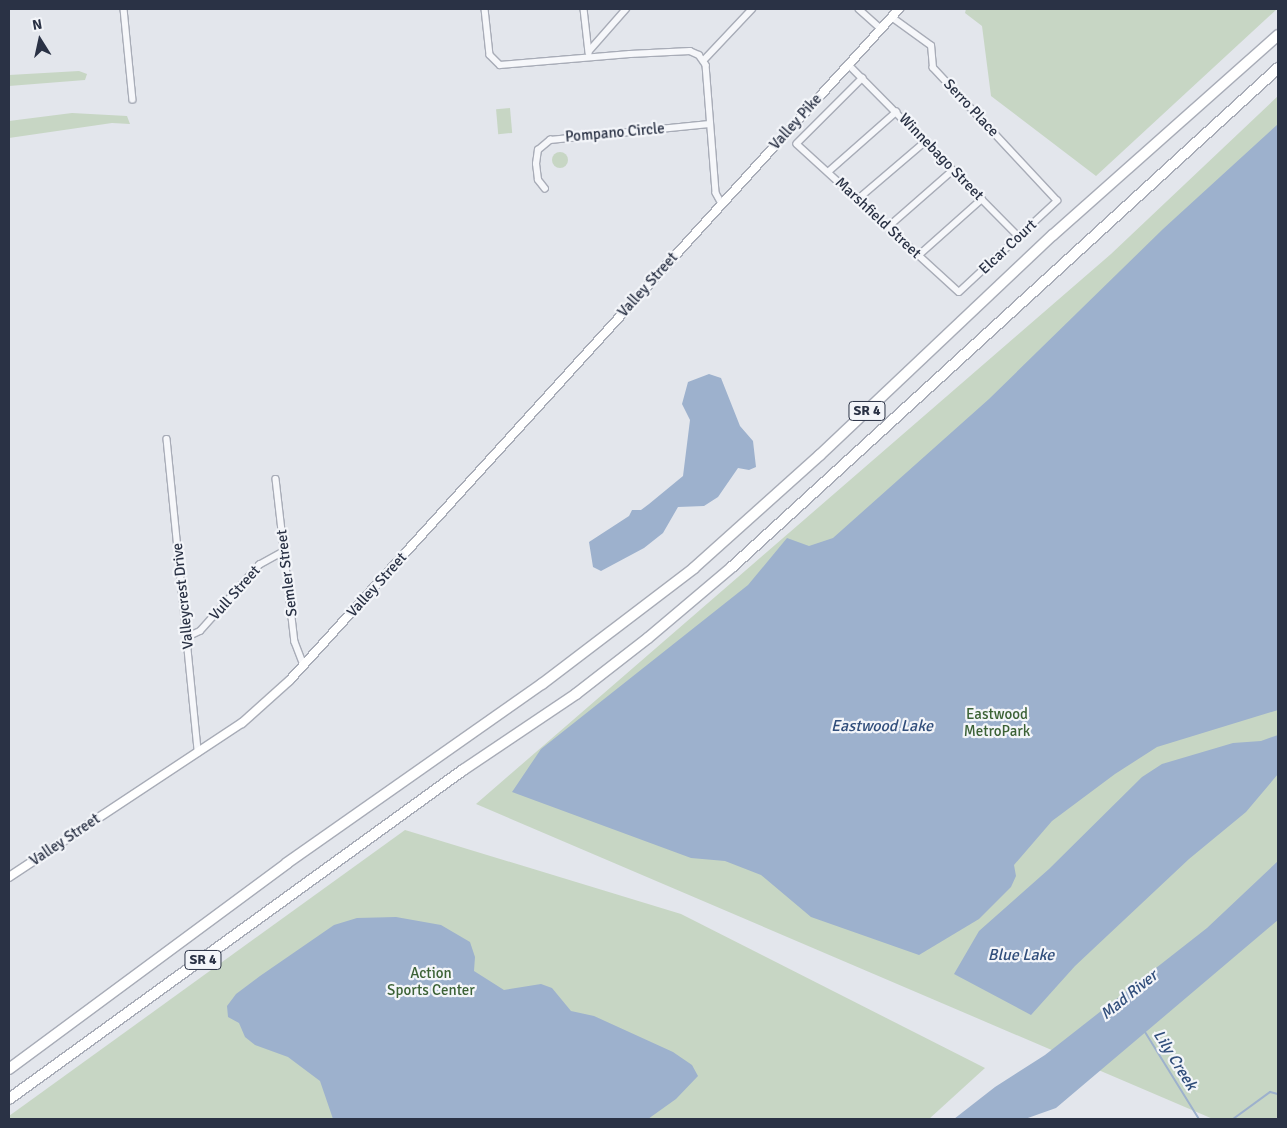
<!DOCTYPE html>
<style>
body{margin:0}
#map{position:relative;width:1287px;height:1128px;overflow:hidden;background:#e3e6ec;font-family:Signika,sans-serif}
div>[style]{position:absolute}
.green>*{inset:0;background:#c7d6c4;transform-origin:0 0}
.round{border-radius:50%}
.water>*{inset:0;background:#9db1cd}
.stream>*{height:2px;margin:-1px;padding:0 1px;transform-origin:1px;border-radius:1px;background:#9db1cd}
.roads{filter:drop-shadow(1px 0 #a8acb7) drop-shadow(-1px 0 #a8acb7) drop-shadow(0 1px #a8acb7) drop-shadow(0 -1px #a8acb7)}
.street>*{height:5.5px;margin:-2.75px;padding:0 2.75px;transform-origin:2.75px;border-radius:2.75px;background:#f6f7fa}
.secondary>*{height:8px;margin:-4px;padding:0 4px;transform-origin:4px;border-radius:4px;background:#fff}
.highway>*{height:10px;margin:-5px;padding:0 5px;transform-origin:5px;border-radius:5px;background:#fff}
span{translate:-50% -50%;white-space:nowrap;text-align:center;line-height:1.15;-webkit-text-stroke:4.5px #f3f5f9;paint-order:stroke}
.shield-label span{padding:1px 4px;background:#f3f5f9;border:1px solid;border-radius:4px;-webkit-text-stroke-width:0}
.shield-label{font-size:14px;color:#2a3245;font-weight:700}
.street-label{font-size:15px;color:#2a3245}
.park-label{font-size:15px;color:#3c6236}
.water-label{font-size:16px;color:#314e7b;font-style:italic}
.frame{position:absolute;inset:0;border:10px solid #2a3245;pointer-events:none}
.north{position:absolute;left:15px;top:15px;width:50px;height:50px;-webkit-text-stroke:4px #f3f5f9;paint-order:stroke;rotate:350deg;font-size:14px;font-weight:700;line-height:20px;text-align:center;color:#2a3245}
.north::after{content:'';display:block;margin:auto;width:18px;height:22px;background:#2a3245;clip-path:polygon(50% 0,100% 100%,50% 72%,0 100%)}
</style>
<div id="map">
<div class="green">
<i style="clip-path:polygon(966px 9px,1277px 9px,1096px 176px,991px 96px,982px 26px,965px 13px)"></i>
<i style="clip-path:polygon(79px 71px,87px 74px,85px 80px,9px 86px,9px 75px)"></i>
<i style="clip-path:polygon(1278px 96px,1278px 1119px,1213px 1119px,476px 804px,1111px 254px)"></i>
<i style="left:510px;top:108px;width:25px;height:14px;rotate:85deg"></i>
<i style="clip-path:polygon(72px 113px,127px 116px,130px 124px,112px 123px,9px 138px,9px 121px)"></i>
<i class="round" style="left:552px;top:152px;width:16px;height:16px"></i>
<i style="clip-path:polygon(405px 830px,681px 914px,985px 1068px,929px 1119px,9px 1119px,9px 1116px)"></i>
</div>
<div class="water">
<i style="clip-path:polygon(1278px 124px,1278px 710px,1157px 747px,1115px 774px,1052px 821px,1014px 865px,1016px 876px,1011px 887px,979px 919px,919px 955px,811px 917px,761px 875px,725px 861px,691px 858px,512px 792px,541px 749px,748px 585px,787px 538px,809px 546px,833px 538px,989px 399px,1163px 229px)"></i>
<i style="clip-path:polygon(709px 374px,721px 378px,740px 426px,753px 441px,756px 467px,749px 470px,738px 468px,718px 497px,704px 506px,678px 507px,663px 533px,644px 548px,601px 571px,593px 567px,589px 542px,629px 516px,632px 510px,641px 510px,649px 504px,683px 476px,690px 420px,682px 404px,688px 382px)"></i>
<i style="clip-path:polygon(1278px 735px,1278px 774px,1246px 812px,1189px 859px,1075px 966px,1031px 1015px,954px 974px,979px 931px,1049px 869px,1142px 777px,1162px 764px,1233px 743px,1261px 741px)"></i>
<i style="clip-path:polygon(1278px 861px,1278px 920px,1056px 1108px,1025px 1119px,954px 1119px,995px 1087px,1045px 1055px,1207px 928px)"></i>
<i style="clip-path:polygon(396px 917px,441px 925px,470px 942px,475px 957px,474px 971px,504px 990px,541px 984px,552px 988px,571px 1011px,594px 1016px,673px 1052px,692px 1065px,698px 1076px,676px 1099px,648px 1119px,333px 1119px,320px 1081px,288px 1057px,255px 1045px,245px 1037px,239px 1023px,228px 1017px,227px 1006px,236px 994px,260px 976px,334px 925px,357px 918px)"></i>
</div>
<div class="stream">
<i style="left:1145px;top:1032px;width:102px;rotate:58.2deg"></i>
<i style="left:1233px;top:1119px;width:46px;rotate:-36.1deg"></i>
<i style="left:1270px;top:1092px;width:8px;rotate:14deg"></i>
</div>
<div class="roads">
<div class="street">
<i style="left:124px;top:9px;width:91px;rotate:84.4deg"></i>
<i style="left:485px;top:9px;width:46px;rotate:83.8deg"></i>
<i style="left:490px;top:55px;width:14px;rotate:45deg"></i>
<i style="left:500px;top:65px;width:130px;rotate:-4.8deg"></i>
<i style="left:630px;top:54px;width:60px;rotate:-2.9deg"></i>
<i style="left:690px;top:51px;width:10px;rotate:24deg"></i>
<i style="left:699px;top:55px;width:12px;rotate:55deg"></i>
<i style="left:706px;top:65px;width:128px;rotate:85.5deg"></i>
<i style="left:716px;top:193px;width:13px;rotate:61deg"></i>
<i style="left:584px;top:9px;width:44px;rotate:83.5deg"></i>
<i style="left:859px;top:9px;width:30px;rotate:42deg"></i>
<i style="left:589px;top:51px;width:56px;rotate:-48.6deg"></i>
<i style="left:704px;top:60px;width:70px;rotate:-46.7deg"></i>
<i style="left:848px;top:64px;width:243px;rotate:45.3deg"></i>
<i style="left:863px;top:78px;width:93px;rotate:135deg"></i>
<i style="left:797px;top:144px;width:219px;rotate:42.4deg"></i>
<i style="left:959px;top:292px;width:134px;rotate:-42.9deg"></i>
<i style="left:1057px;top:201px;width:182px;rotate:-133deg"></i>
<i style="left:933px;top:68px;width:22px;rotate:-95deg"></i>
<i style="left:931px;top:46px;width:49px;rotate:-144.1deg"></i>
<i style="left:828px;top:172px;width:91px;rotate:-41.4deg"></i>
<i style="left:545px;top:189px;width:11px;rotate:-128deg"></i>
<i style="left:538px;top:180px;width:16px;rotate:-97deg"></i>
<i style="left:536px;top:164px;width:14px;rotate:-82deg"></i>
<i style="left:538px;top:150px;width:16px;rotate:-40deg"></i>
<i style="left:550px;top:140px;width:160px;rotate:-5.7deg"></i>
<i style="left:858px;top:199px;width:88px;rotate:-40.4deg"></i>
<i style="left:888px;top:227px;width:86px;rotate:-41.2deg"></i>
<i style="left:919px;top:255px;width:84px;rotate:-41.6deg"></i>
<i style="left:167px;top:439px;width:315px;rotate:84.3deg"></i>
<i style="left:276px;top:479px;width:164px;rotate:83.4deg"></i>
<i style="left:295px;top:642px;width:25px;rotate:69deg"></i>
<i style="left:187px;top:637px;width:14px;rotate:-25deg"></i>
<i style="left:200px;top:631px;width:89px;rotate:-48.2deg"></i>
<i style="left:259px;top:565px;width:29px;rotate:-29deg"></i>
</div>
<div class="secondary">
<i style="left:9px;top:877px;width:279px;rotate:-33.5deg"></i>
<i style="left:242px;top:723px;width:63px;rotate:-41.8deg"></i>
<i style="left:289px;top:681px;width:908px;rotate:-47.77deg"></i>
</div>
<div class="highway">
<i style="left:9px;top:1069px;width:346px;rotate:-36.5deg"></i>
<i style="left:287px;top:863px;width:312px;rotate:-35.1deg"></i>
<i style="left:542px;top:684px;width:191px;rotate:-37.3deg"></i>
<i style="left:694px;top:568px;width:169px;rotate:-41.9deg"></i>
<i style="left:820px;top:455px;width:320px;rotate:-43.4deg"></i>
<i style="left:1053px;top:235px;width:301px;rotate:-41.6deg"></i>
<i style="left:9px;top:1099px;width:561px;rotate:-35.93deg"></i>
<i style="left:463px;top:770px;width:136px;rotate:-33.9deg"></i>
<i style="left:576px;top:694px;width:91px;rotate:-37.9deg"></i>
<i style="left:648px;top:638px;width:110px;rotate:-40.2deg"></i>
<i style="left:732px;top:567px;width:740px;rotate:-42.42deg"></i>
</div>
</div>
<div class="shield-label">
<span style="left:867px;top:411px">SR 4</span>
<span style="left:203px;top:960px">SR 4</span>
</div>
<div class="street-label">
<span style="left:971px;top:108px;rotate:47deg">Serro Place</span>
<span style="left:796px;top:122px;rotate:-48deg">Valley Pike</span>
<span style="left:615px;top:133px;rotate:-5deg">Pompano Circle</span>
<span style="left:941px;top:157px;rotate:46deg">Winnebago Street</span>
<span style="left:878px;top:218px;rotate:43deg">Marshfield Street</span>
<span style="left:1008px;top:247px;rotate:-43deg">Elcar Court</span>
<span style="left:648px;top:285px;rotate:-48deg">Valley Street</span>
<span style="left:287px;top:573px;rotate:-97deg">Semler Street</span>
<span style="left:377px;top:585px;rotate:-48deg">Valley Street</span>
<span style="left:235px;top:593px;rotate:-48deg">Vull Street</span>
<span style="left:183px;top:596px;rotate:-96deg">Valleycrest Drive</span>
<span style="left:65px;top:840px;rotate:-34deg">Valley Street</span>
</div>
<div class="park-label">
<span style="left:997px;top:723px">Eastwood<br>MetroPark</span>
<span style="left:431px;top:982px">Action<br>Sports Center</span>
</div>
<div class="water-label">
<span style="left:882px;top:726px">Eastwood Lake</span>
<span style="left:1021px;top:955px">Blue Lake</span>
<span style="left:1129px;top:995px;rotate:-39deg">Mad River</span>
<span style="left:1175px;top:1060px;rotate:58deg">Lily Creek</span>
</div>
<div class="frame"></div>
<div class="north">N</div>
</div>
